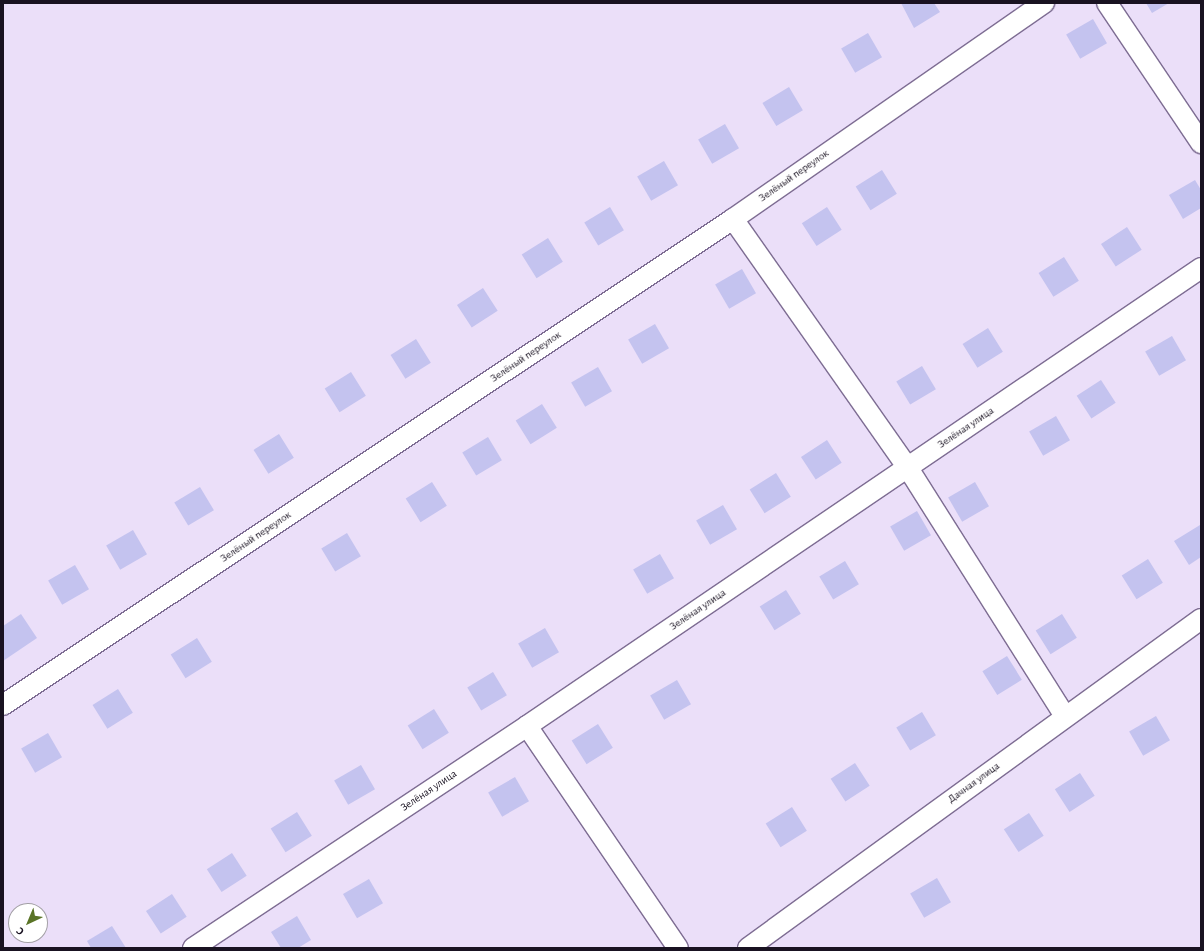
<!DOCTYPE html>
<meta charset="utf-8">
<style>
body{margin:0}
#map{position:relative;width:1204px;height:951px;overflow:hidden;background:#ebdff9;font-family:"Alegreya Sans",sans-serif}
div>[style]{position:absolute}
.building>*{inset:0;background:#c4c3ef;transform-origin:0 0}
.roads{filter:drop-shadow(1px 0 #7e6d93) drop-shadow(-1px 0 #7e6d93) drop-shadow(0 1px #7e6d93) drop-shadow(0 -1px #7e6d93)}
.street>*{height:20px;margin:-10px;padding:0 10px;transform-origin:10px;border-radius:10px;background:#fff}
span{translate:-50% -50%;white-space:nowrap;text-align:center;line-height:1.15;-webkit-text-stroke:3px #fff;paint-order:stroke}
.street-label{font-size:11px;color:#191221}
.frame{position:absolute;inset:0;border:4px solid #191221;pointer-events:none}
.north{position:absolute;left:8px;top:903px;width:40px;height:40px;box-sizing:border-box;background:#fff;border:1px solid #a3a0a6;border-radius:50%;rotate:224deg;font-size:11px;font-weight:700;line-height:16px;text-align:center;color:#191221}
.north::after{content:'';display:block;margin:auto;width:14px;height:18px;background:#5a7427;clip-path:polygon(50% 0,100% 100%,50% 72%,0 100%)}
</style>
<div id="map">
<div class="building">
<i style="clip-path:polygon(901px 3px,934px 3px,940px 12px,914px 28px)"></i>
<i style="clip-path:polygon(1146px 3px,1169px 3px,1152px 13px)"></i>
<i style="left:1093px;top:19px;width:28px;height:31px;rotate:60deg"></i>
<i style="left:868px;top:33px;width:28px;height:31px;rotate:60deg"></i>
<i style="left:789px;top:87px;width:27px;height:31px;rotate:59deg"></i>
<i style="left:725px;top:124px;width:28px;height:31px;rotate:60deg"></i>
<i style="left:664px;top:161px;width:28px;height:31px;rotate:60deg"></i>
<i style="left:882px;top:170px;width:28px;height:31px;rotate:58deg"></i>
<i style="clip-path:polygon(1195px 180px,1201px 190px,1201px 208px,1183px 219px,1169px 195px)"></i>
<i style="left:610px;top:207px;width:27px;height:30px;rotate:59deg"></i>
<i style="left:827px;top:207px;width:27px;height:30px;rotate:57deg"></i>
<i style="left:1127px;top:227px;width:27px;height:31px;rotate:57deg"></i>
<i style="left:548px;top:238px;width:28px;height:31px;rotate:58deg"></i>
<i style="left:1064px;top:257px;width:28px;height:30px;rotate:58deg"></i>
<i style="left:742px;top:269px;width:28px;height:31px;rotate:60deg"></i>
<i style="left:483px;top:288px;width:27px;height:31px;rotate:57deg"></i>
<i style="left:655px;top:324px;width:28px;height:31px;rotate:60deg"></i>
<i style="left:988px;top:328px;width:28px;height:30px;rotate:58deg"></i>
<i style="left:1172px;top:336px;width:28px;height:31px;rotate:60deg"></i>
<i style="left:416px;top:339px;width:28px;height:30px;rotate:58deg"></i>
<i style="left:922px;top:366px;width:27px;height:30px;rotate:59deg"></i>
<i style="left:598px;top:367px;width:28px;height:31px;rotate:60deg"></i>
<i style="left:351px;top:372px;width:28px;height:31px;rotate:58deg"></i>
<i style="left:1101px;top:380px;width:27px;height:29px;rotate:57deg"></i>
<i style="left:542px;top:404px;width:28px;height:31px;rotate:58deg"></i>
<i style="left:1056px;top:416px;width:28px;height:31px;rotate:60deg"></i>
<i style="left:279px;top:434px;width:28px;height:30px;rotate:58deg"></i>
<i style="left:488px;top:437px;width:27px;height:30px;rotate:59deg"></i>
<i style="left:827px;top:440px;width:27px;height:31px;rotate:57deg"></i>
<i style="left:776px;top:473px;width:28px;height:31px;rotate:58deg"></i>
<i style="left:432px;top:482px;width:28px;height:31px;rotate:58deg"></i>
<i style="left:975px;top:482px;width:28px;height:31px;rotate:60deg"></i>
<i style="left:200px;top:487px;width:27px;height:30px;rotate:59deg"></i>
<i style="left:723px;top:505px;width:28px;height:31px;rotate:60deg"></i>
<i style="left:917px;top:511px;width:28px;height:31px;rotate:60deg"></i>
<i style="clip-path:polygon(1200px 525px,1201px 557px,1189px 565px,1174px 541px)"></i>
<i style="left:133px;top:530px;width:28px;height:31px;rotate:60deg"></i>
<i style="left:347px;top:533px;width:27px;height:30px;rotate:59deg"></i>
<i style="left:660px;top:554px;width:28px;height:31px;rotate:60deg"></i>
<i style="left:1148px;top:559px;width:28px;height:31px;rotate:58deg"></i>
<i style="left:845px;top:561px;width:27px;height:30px;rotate:59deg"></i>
<i style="left:75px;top:565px;width:28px;height:31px;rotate:60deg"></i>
<i style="left:786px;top:590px;width:28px;height:31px;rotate:58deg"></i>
<i style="clip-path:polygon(21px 614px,37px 638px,3px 661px,3px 626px)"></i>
<i style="left:1062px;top:614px;width:28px;height:31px;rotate:58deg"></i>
<i style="left:545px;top:628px;width:28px;height:31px;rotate:60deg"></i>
<i style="left:197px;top:638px;width:28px;height:31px;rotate:58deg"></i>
<i style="left:1007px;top:656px;width:28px;height:29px;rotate:58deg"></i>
<i style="left:493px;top:672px;width:27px;height:30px;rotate:59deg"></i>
<i style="left:677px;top:680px;width:28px;height:31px;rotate:60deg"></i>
<i style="left:118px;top:689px;width:28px;height:30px;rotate:58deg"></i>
<i style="left:434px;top:709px;width:28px;height:31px;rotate:58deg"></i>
<i style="left:922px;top:712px;width:27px;height:30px;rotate:59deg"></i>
<i style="left:1156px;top:716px;width:28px;height:31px;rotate:60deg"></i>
<i style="left:598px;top:724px;width:28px;height:31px;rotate:58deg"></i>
<i style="left:48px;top:733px;width:28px;height:31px;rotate:60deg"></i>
<i style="left:855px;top:763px;width:27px;height:29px;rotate:57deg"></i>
<i style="left:361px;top:765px;width:28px;height:31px;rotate:60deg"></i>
<i style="left:1080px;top:773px;width:27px;height:30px;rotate:57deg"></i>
<i style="left:515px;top:777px;width:28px;height:31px;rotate:60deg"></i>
<i style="left:792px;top:807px;width:28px;height:31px;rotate:58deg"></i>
<i style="left:297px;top:812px;width:28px;height:31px;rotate:58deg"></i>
<i style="left:1029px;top:813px;width:27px;height:30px;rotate:57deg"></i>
<i style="left:232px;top:853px;width:27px;height:30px;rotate:57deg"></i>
<i style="left:937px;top:878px;width:28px;height:31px;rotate:60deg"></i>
<i style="left:369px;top:879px;width:28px;height:30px;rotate:60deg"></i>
<i style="left:172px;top:894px;width:27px;height:31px;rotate:57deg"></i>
<i style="clip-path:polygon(297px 916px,311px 940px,298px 948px,281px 948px,271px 932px)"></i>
<i style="clip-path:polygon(112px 926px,126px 948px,91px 948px,87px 941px)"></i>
</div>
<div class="roads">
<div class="street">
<i style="left:1107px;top:3px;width:169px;rotate:56.1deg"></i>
<i style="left:733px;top:219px;width:304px;rotate:54.9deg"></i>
<i style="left:908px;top:468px;width:294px;rotate:57.7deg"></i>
<i style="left:3px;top:705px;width:877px;rotate:-33.65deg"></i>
<i style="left:733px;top:219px;width:379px;rotate:-34.8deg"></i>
<i style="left:527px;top:726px;width:268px;rotate:55.8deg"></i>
<i style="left:193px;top:948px;width:401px;rotate:-33.6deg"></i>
<i style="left:527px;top:726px;width:815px;rotate:-34.2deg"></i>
<i style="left:748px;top:948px;width:560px;rotate:-35.99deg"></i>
</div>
</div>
<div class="street-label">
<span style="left:794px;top:176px;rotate:-35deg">Зелёный переулок</span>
<span style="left:526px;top:357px;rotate:-34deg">Зелёный переулок</span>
<span style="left:966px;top:428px;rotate:-34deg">Зелёная улица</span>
<span style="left:256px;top:537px;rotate:-34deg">Зелёный переулок</span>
<span style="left:698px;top:610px;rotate:-34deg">Зелёная улица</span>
<span style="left:974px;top:783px;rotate:-36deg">Дачная улица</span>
<span style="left:429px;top:791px;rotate:-34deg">Зелёная улица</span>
</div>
<div class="frame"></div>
<div class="north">С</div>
</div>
